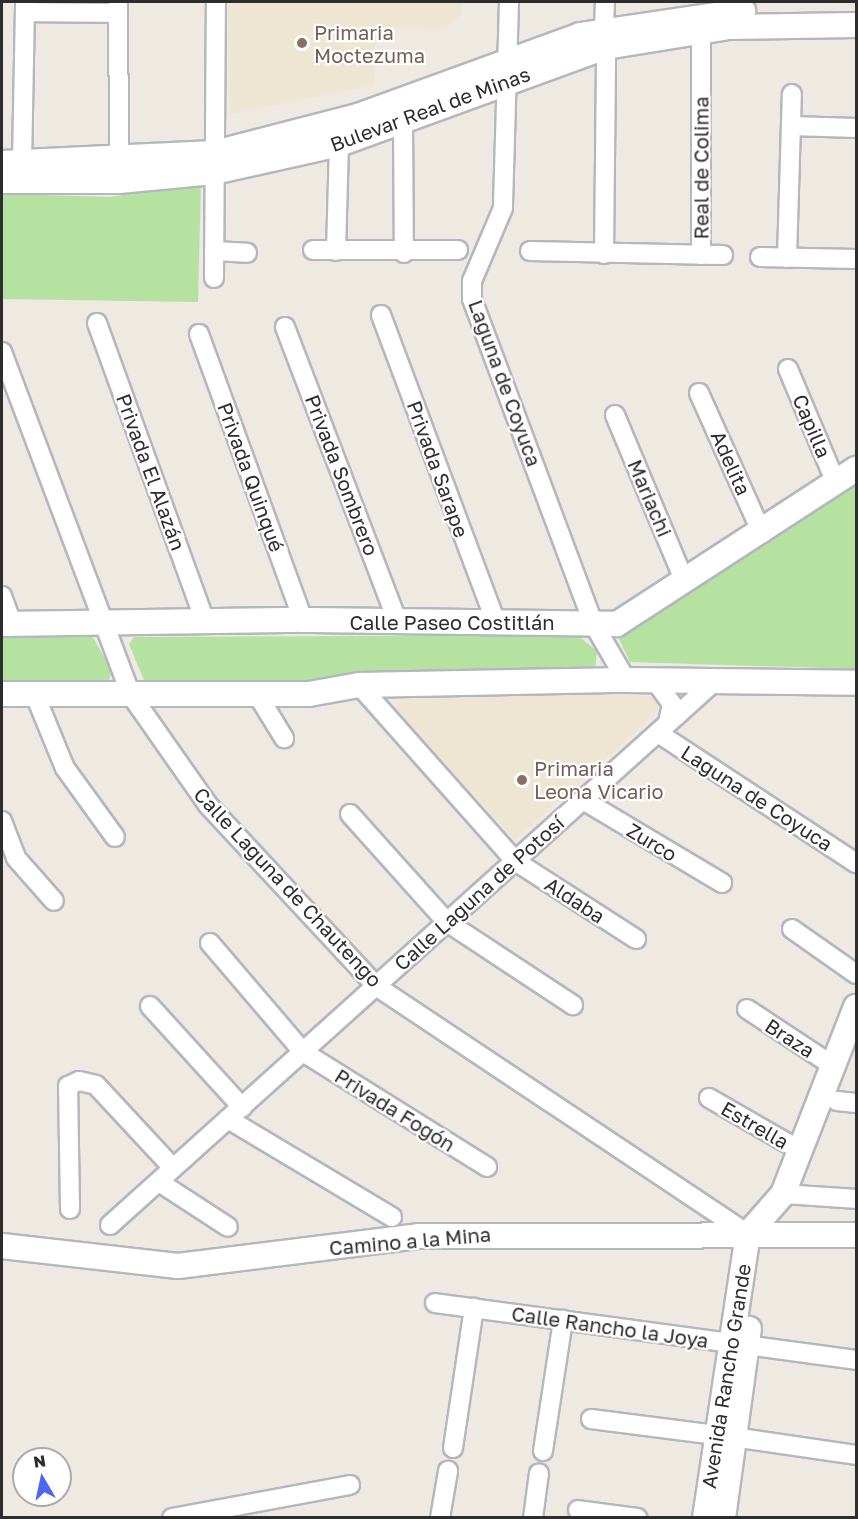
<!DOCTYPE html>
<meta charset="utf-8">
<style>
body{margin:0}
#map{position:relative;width:858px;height:1519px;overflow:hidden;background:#eee9e1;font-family:"Golos Text",sans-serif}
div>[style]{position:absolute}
.education>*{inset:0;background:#eee5d2}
.green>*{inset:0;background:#b5e1a1}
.roads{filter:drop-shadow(2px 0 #b4b6c0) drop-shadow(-2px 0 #b4b6c0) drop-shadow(0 2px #b4b6c0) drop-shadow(0 -2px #b4b6c0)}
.street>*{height:18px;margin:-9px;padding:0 9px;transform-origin:9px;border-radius:9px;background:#fff}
.secondary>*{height:24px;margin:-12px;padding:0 12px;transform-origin:12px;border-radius:12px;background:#fff}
.dots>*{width:16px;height:16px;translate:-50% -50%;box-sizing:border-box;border:3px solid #fff;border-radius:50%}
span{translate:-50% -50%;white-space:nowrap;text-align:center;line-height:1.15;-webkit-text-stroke:4.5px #fff;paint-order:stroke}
.education-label{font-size:20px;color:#785e54}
.left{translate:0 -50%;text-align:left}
.street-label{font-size:20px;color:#2d2d2d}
.frame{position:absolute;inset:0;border:3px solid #2d2d2d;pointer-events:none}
.north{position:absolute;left:12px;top:1447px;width:60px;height:60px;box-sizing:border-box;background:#fff;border:2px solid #ababab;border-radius:50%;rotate:351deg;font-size:16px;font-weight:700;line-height:24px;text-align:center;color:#2d2d2d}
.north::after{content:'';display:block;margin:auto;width:21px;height:27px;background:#4a66f2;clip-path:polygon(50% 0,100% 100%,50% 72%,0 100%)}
</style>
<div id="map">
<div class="education">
<i style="clip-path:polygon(228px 2px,462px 2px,461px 14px,445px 29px,375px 27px,374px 85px,230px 114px)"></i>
<i style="clip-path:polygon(404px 693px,645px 695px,655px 697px,659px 711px,515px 840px,396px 709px)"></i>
</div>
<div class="green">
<i style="clip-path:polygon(201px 182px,198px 302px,2px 299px,2px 194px,111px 197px)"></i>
<i style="clip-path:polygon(856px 485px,856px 669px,630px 662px,619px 639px,629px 629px)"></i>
<i style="clip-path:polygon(577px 635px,597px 651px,595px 671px,365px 671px,305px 681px,146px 685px,129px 644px,134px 637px)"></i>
<i style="clip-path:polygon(2px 636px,92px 636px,112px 671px,109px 680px,103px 685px,2px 684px)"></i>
</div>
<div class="roads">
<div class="street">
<i style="left:118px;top:2px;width:159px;rotate:89.6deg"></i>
<i style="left:509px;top:2px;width:206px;rotate:91.7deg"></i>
<i style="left:503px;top:208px;width:79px;rotate:113deg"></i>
<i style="left:472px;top:281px;width:18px;rotate:90deg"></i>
<i style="left:472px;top:299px;width:346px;rotate:69.5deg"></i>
<i style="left:593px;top:623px;width:66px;rotate:59.9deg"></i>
<i style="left:25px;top:12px;width:93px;rotate:0.6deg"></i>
<i style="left:604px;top:29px;width:27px;rotate:-88deg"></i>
<i style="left:403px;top:123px;width:130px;rotate:89.6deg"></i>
<i style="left:791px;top:126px;width:65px;rotate:1.8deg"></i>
<i style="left:22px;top:163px;width:161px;rotate:-88.9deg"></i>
<i style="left:313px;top:250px;width:145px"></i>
<i style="left:214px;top:251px;width:33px;rotate:3deg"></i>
<i style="left:336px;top:251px;width:107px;rotate:-88.4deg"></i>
<i style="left:530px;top:251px;width:193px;rotate:1.2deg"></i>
<i style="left:604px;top:254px;width:207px;rotate:-89.4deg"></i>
<i style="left:701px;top:255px;width:225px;rotate:-90deg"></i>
<i style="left:760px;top:257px;width:96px;rotate:1.2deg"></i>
<i style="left:787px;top:258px;width:164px;rotate:-88.3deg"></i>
<i style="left:214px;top:278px;width:276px;rotate:-89.6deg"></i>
<i style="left:381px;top:315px;width:328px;rotate:69.5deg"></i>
<i style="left:97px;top:323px;width:318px;rotate:70.1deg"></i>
<i style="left:285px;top:327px;width:317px;rotate:69.1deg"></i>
<i style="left:199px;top:334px;width:304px;rotate:70deg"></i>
<i style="left:2px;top:352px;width:366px;rotate:69.4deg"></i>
<i style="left:131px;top:695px;width:134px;rotate:55deg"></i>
<i style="left:208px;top:805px;width:247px;rotate:47.1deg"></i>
<i style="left:376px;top:986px;width:447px;rotate:33.7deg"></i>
<i style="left:788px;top:369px;width:124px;rotate:67.2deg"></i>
<i style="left:699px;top:393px;width:154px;rotate:65.8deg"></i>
<i style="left:615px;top:415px;width:179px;rotate:67.3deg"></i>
<i style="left:2px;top:596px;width:30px;rotate:70deg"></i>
<i style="left:656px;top:682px;width:27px;rotate:54deg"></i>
<i style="left:672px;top:704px;width:19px;rotate:102deg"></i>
<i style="left:359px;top:685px;width:235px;rotate:48.4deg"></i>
<i style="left:515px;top:861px;width:144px;rotate:32.8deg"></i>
<i style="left:257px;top:694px;width:52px;rotate:58.5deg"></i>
<i style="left:35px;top:695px;width:79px;rotate:67.7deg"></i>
<i style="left:65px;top:768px;width:85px;rotate:54.1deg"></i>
<i style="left:658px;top:733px;width:237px;rotate:33.3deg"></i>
<i style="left:583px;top:800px;width:162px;rotate:30.8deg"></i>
<i style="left:350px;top:814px;width:145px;rotate:48.1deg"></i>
<i style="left:447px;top:922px;width:151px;rotate:33.4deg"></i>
<i style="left:2px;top:821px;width:40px;rotate:69deg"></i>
<i style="left:16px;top:858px;width:57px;rotate:48.5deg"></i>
<i style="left:792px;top:929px;width:78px;rotate:35.1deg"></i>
<i style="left:210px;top:943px;width:143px;rotate:49.5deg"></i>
<i style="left:303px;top:1052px;width:217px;rotate:32deg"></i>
<i style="left:150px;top:1006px;width:137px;rotate:47.7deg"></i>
<i style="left:747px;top:1009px;width:103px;rotate:33.5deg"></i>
<i style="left:709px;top:1098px;width:106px;rotate:29.9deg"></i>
<i style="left:837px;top:1101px;width:19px;rotate:6deg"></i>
<i style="left:228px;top:1119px;width:191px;rotate:30.9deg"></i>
<i style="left:159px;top:1182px;width:82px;rotate:33.1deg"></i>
<i style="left:783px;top:1194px;width:73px;rotate:3.9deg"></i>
<i style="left:70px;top:1209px;width:123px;rotate:-90.9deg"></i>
<i style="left:68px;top:1086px;width:12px;rotate:-24deg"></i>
<i style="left:79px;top:1081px;width:17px;rotate:13deg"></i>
<i style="left:96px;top:1085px;width:113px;rotate:47.1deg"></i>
<i style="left:110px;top:1225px;width:812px;rotate:-41.96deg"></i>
<i style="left:435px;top:1303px;width:425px;rotate:7.7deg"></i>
<i style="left:591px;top:1419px;width:126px;rotate:7.3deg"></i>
<i style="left:733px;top:1437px;width:124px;rotate:8.3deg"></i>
<i style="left:453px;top:1448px;width:142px;rotate:-81.5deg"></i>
<i style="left:543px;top:1451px;width:133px;rotate:-81.3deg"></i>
<i style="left:578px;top:1510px;width:60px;rotate:7.7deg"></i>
<i style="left:172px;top:1518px;width:181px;rotate:-10.5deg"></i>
<i style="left:440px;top:1518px;width:48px;rotate:-80.3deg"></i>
<i style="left:533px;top:1518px;width:45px;rotate:-82.4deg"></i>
</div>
<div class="secondary">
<i style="left:2px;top:163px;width:212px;rotate:-2.7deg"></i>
<i style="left:214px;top:153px;width:149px;rotate:-14.4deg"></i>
<i style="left:358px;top:116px;width:236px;rotate:-20deg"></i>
<i style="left:580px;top:35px;width:165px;rotate:-8.4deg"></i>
<i style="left:2px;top:181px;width:117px"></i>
<i style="left:119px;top:181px;width:95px;rotate:-5.4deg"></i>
<i style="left:214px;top:172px;width:128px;rotate:-12.6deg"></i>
<i style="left:339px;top:144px;width:284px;rotate:-20deg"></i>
<i style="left:606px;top:47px;width:125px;rotate:-9.2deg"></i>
<i style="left:729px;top:27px;width:127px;rotate:-0.9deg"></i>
<i style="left:2px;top:624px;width:301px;rotate:-0.8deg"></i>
<i style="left:303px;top:620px;width:314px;rotate:0.7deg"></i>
<i style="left:617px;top:624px;width:285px;rotate:-33deg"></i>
<i style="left:2px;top:694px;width:307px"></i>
<i style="left:309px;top:694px;width:51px;rotate:-10.2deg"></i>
<i style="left:359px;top:685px;width:267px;rotate:-1.1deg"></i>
<i style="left:626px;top:680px;width:230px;rotate:0.7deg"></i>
<i style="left:2px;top:1246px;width:177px;rotate:6.5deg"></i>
<i style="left:178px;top:1266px;width:242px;rotate:-7.1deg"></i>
<i style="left:418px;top:1236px;width:438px;rotate:-0.1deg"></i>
<i style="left:705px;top:1518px;width:287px;rotate:-81.4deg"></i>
<i style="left:748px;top:1234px;width:53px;rotate:-48.8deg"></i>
<i style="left:783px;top:1194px;width:201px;rotate:-68.7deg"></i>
<i style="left:723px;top:1518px;width:191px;rotate:-82.2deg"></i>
</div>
</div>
<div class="dots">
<i style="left:302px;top:43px;background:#8d6e63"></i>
<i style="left:522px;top:780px;background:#8d6e63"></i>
</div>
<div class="education-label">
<span class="left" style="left:314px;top:44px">Primaria<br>Moctezuma</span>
<span class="left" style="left:534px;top:780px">Primaria<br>Leona Vicario</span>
</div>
<div class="street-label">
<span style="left:430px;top:109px;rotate:-20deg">Bulevar Real de Minas</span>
<span style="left:701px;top:168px;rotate:-90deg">Real de Colima</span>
<span style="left:505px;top:383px;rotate:70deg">Laguna de Coyuca</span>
<span style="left:812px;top:426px;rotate:67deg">Capilla</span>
<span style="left:731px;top:463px;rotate:66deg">Adelita</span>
<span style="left:438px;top:469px;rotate:70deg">Privada Sarape</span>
<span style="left:151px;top:472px;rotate:70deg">Privada El Alazán</span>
<span style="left:342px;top:475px;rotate:69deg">Privada Sombrero</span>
<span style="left:251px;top:477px;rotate:70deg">Privada Quinqué</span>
<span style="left:650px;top:498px;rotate:67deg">Mariachi</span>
<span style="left:452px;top:622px">Calle Paseo Costitlán</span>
<span style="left:757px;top:798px;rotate:33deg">Laguna de Coyuca</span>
<span style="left:652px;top:842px;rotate:31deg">Zurco</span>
<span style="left:288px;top:887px;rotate:47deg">Calle Laguna de Chautengo</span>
<span style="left:479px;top:893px;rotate:-42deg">Calle Laguna de Potosí</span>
<span style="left:575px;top:900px;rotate:33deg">Aldaba</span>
<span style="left:790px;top:1038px;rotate:33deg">Braza</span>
<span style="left:395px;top:1110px;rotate:32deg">Privada Fogón</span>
<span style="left:755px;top:1125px;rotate:30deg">Estrella</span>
<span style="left:410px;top:1241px;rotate:-5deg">Camino a la Mina</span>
<span style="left:610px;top:1327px;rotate:8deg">Calle Rancho la Joya</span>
<span style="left:726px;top:1376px;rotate:-81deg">Avenida Rancho Grande</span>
</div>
<div class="frame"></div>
<div class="north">N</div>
</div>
